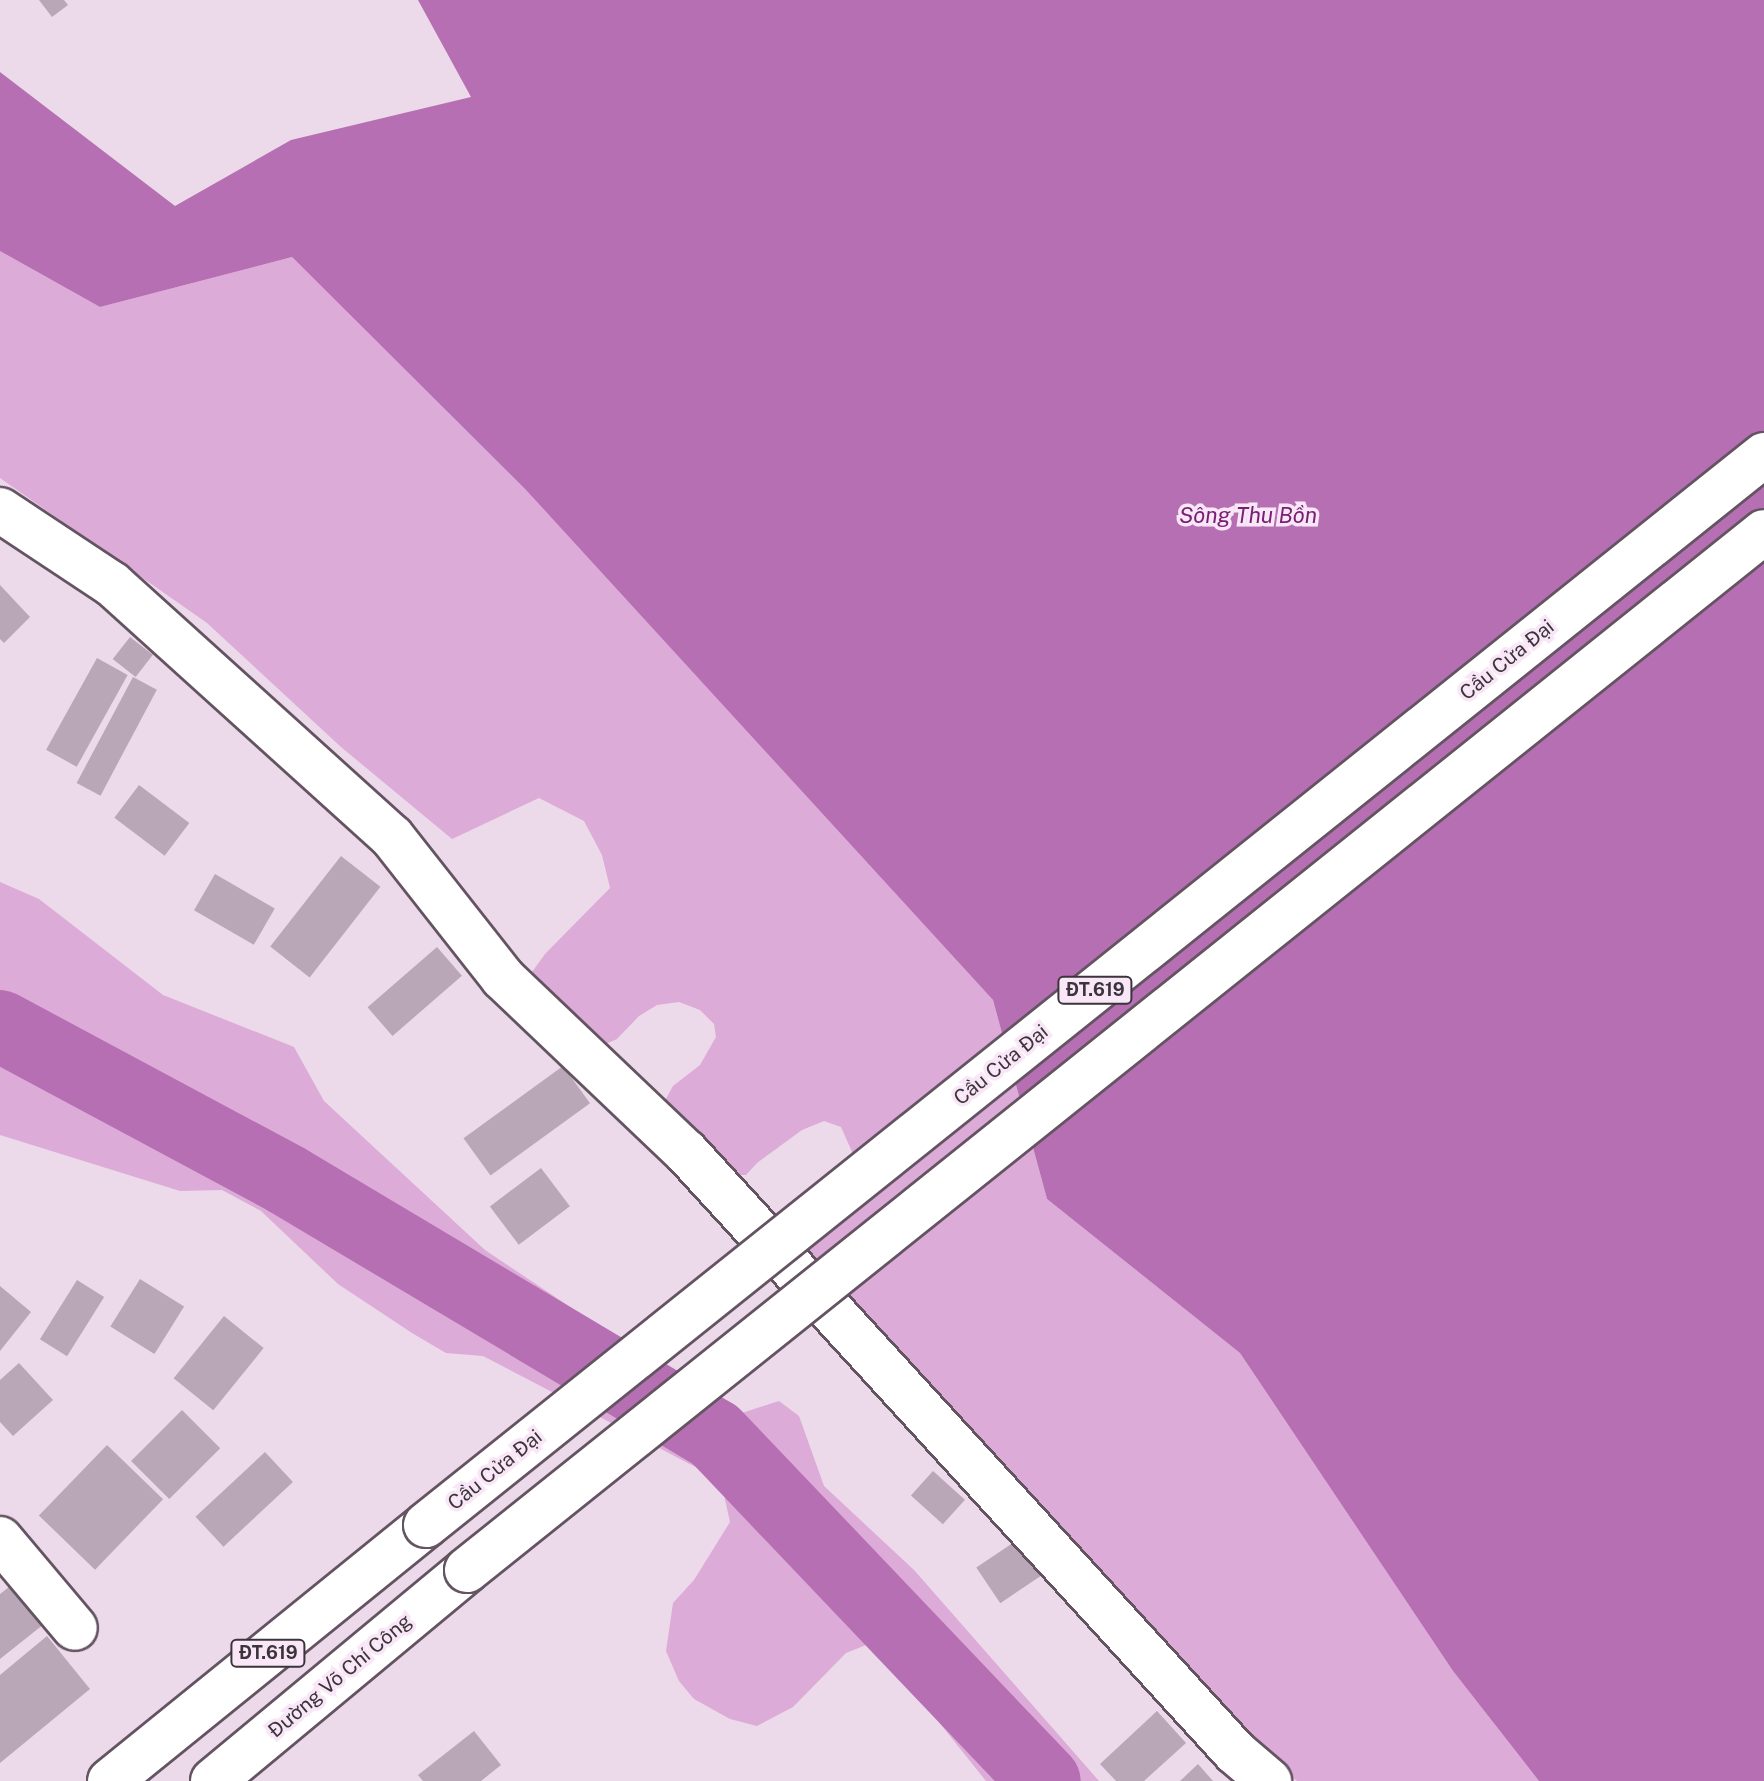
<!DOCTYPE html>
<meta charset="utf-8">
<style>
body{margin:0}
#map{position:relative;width:1764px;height:1781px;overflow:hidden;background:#ecd9ea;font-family:"Public Sans",sans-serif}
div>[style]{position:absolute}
.green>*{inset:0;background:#dcabd8}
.water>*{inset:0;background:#b66fb2}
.river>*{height:72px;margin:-36px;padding:0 36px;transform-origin:36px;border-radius:36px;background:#b66fb2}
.building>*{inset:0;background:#b9a7b7;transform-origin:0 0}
.roads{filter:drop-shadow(2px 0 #645462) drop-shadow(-2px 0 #645462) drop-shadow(0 2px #645462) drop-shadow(0 -2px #645462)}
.minor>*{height:44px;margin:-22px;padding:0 22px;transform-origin:22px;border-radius:22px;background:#fff}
.major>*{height:44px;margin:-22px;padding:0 22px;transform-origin:22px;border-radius:22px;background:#fff}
.bridges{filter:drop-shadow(2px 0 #645462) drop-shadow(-2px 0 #645462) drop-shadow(0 2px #645462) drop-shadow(0 -2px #645462)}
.major-bridge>*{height:44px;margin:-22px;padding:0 22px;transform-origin:22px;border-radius:22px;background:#fff}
span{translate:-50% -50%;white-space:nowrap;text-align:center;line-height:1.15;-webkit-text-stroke:7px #f9e6f7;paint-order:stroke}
.shield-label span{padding:2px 6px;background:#f9e6f7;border:2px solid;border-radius:6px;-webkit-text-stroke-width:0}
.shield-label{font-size:18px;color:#3b343a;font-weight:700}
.street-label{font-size:20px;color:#3b343a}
.water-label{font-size:22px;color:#772074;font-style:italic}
</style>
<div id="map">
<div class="green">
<i style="clip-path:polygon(0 251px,100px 307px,292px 257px,526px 490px,993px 1000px,1047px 1199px,1240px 1353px,1453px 1671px,1539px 1781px,1297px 1781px,1269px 1759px,795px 1263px,857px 1163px,841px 1127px,824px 1121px,802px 1130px,757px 1163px,746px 1175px,734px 1175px,663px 1104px,673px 1086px,700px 1065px,716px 1037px,714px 1024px,700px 1010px,679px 1002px,657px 1005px,639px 1016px,617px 1039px,601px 1046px,530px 985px,532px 972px,545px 954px,610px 888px,602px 855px,584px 821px,539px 798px,452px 839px,341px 747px,207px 623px,0 478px)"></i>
<i style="clip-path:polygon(0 882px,39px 899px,163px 995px,294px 1047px,324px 1101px,485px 1250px,645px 1357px,698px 1379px,742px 1413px,779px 1401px,799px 1416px,824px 1486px,914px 1570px,1099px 1781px,986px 1781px,898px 1671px,866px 1645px,846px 1653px,793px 1707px,757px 1726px,730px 1719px,694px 1699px,679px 1681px,666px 1651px,673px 1603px,694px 1580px,730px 1522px,724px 1495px,705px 1472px,483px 1356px,446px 1353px,412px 1333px,338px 1284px,261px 1211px,222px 1190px,180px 1191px,0 1135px)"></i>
</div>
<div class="water">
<i style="clip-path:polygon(418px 0,1764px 0,1764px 1781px,1539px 1781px,1453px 1671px,1240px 1353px,1047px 1199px,993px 1000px,526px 490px,292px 257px,100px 307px,0 251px,0 72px,175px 206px,291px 140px,471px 97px)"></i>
</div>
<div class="river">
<i style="left:0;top:1026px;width:326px;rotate:28.2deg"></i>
<i style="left:287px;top:1180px;width:498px;rotate:30.8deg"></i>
<i style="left:715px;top:1435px;width:478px;rotate:46.4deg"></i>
</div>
<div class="building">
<i style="clip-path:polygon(39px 0,64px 0,68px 5px,52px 17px)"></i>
<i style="clip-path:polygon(0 585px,30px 617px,4px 643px,0 639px)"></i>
<i style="left:130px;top:637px;width:29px;height:28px;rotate:38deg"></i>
<i style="left:97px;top:658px;width:35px;height:105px;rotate:29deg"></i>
<i style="left:133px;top:677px;width:27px;height:120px;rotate:28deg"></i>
<i style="left:139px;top:785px;width:63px;height:41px;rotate:37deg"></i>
<i style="left:341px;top:856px;width:50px;height:115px;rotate:38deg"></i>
<i style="left:215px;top:874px;width:69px;height:42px;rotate:30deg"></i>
<i style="left:437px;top:947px;width:38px;height:92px;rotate:49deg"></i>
<i style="left:563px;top:1066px;width:46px;height:123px;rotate:54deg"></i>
<i style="left:541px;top:1168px;width:48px;height:64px;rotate:53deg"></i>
<i style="left:140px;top:1279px;width:52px;height:56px;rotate:32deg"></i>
<i style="left:77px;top:1280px;width:32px;height:70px;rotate:32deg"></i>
<i style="clip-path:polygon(0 1286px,31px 1312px,0 1351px)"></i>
<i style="left:224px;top:1316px;width:51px;height:80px;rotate:39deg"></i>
<i style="clip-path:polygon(19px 1363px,53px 1400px,13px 1436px,0 1422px,0 1380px)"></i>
<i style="left:182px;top:1410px;width:54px;height:72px;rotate:45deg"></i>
<i style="left:107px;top:1445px;width:78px;height:98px;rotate:44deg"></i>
<i style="left:265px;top:1452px;width:41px;height:95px;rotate:47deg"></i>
<i style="left:933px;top:1471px;width:43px;height:33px;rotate:42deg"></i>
<i style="left:1026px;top:1534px;width:43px;height:60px;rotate:56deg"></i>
<i style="clip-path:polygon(18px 1580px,49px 1620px,0 1659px,0 1594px)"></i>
<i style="clip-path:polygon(47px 1636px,90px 1689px,0 1763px,0 1675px)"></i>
<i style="clip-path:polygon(1157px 1711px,1186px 1743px,1144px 1781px,1116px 1781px,1100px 1764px)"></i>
<i style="clip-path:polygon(474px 1731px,501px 1765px,481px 1781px,423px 1781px,418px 1775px)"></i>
<i style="clip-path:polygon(1198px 1764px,1213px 1781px,1180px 1781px)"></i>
</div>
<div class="roads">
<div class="minor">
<i style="left:0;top:510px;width:134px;rotate:33.5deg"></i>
<i style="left:112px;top:584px;width:377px;rotate:42.1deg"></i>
<i style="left:392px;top:837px;width:179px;rotate:51.8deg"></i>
<i style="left:503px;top:978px;width:253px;rotate:43.6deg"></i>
<i style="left:686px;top:1152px;width:813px;rotate:47.54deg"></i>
<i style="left:1235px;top:1752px;width:45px;rotate:40.5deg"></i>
<i style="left:0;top:1539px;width:116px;rotate:49.9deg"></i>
</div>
<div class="major">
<i style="left:110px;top:1781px;width:407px;rotate:-39deg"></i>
<i style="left:213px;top:1781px;width:330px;rotate:-39.7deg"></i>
</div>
</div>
<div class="bridges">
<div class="major-bridge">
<i style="left:426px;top:1525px;width:1713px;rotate:-38.65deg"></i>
<i style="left:467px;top:1570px;width:1661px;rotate:-38.67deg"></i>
</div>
</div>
<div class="shield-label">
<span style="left:1095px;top:990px">ĐT.619</span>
<span style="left:268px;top:1653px">ĐT.619</span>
</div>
<div class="street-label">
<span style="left:1507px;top:660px;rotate:-39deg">Cầu Cửa Đại</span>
<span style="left:1001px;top:1065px;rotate:-39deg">Cầu Cửa Đại</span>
<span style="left:495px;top:1470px;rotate:-39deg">Cầu Cửa Đại</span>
<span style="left:340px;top:1676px;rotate:-40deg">Đường Võ Chí Công</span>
</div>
<div class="water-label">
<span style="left:1248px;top:516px">Sông Thu Bồn</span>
</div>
</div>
